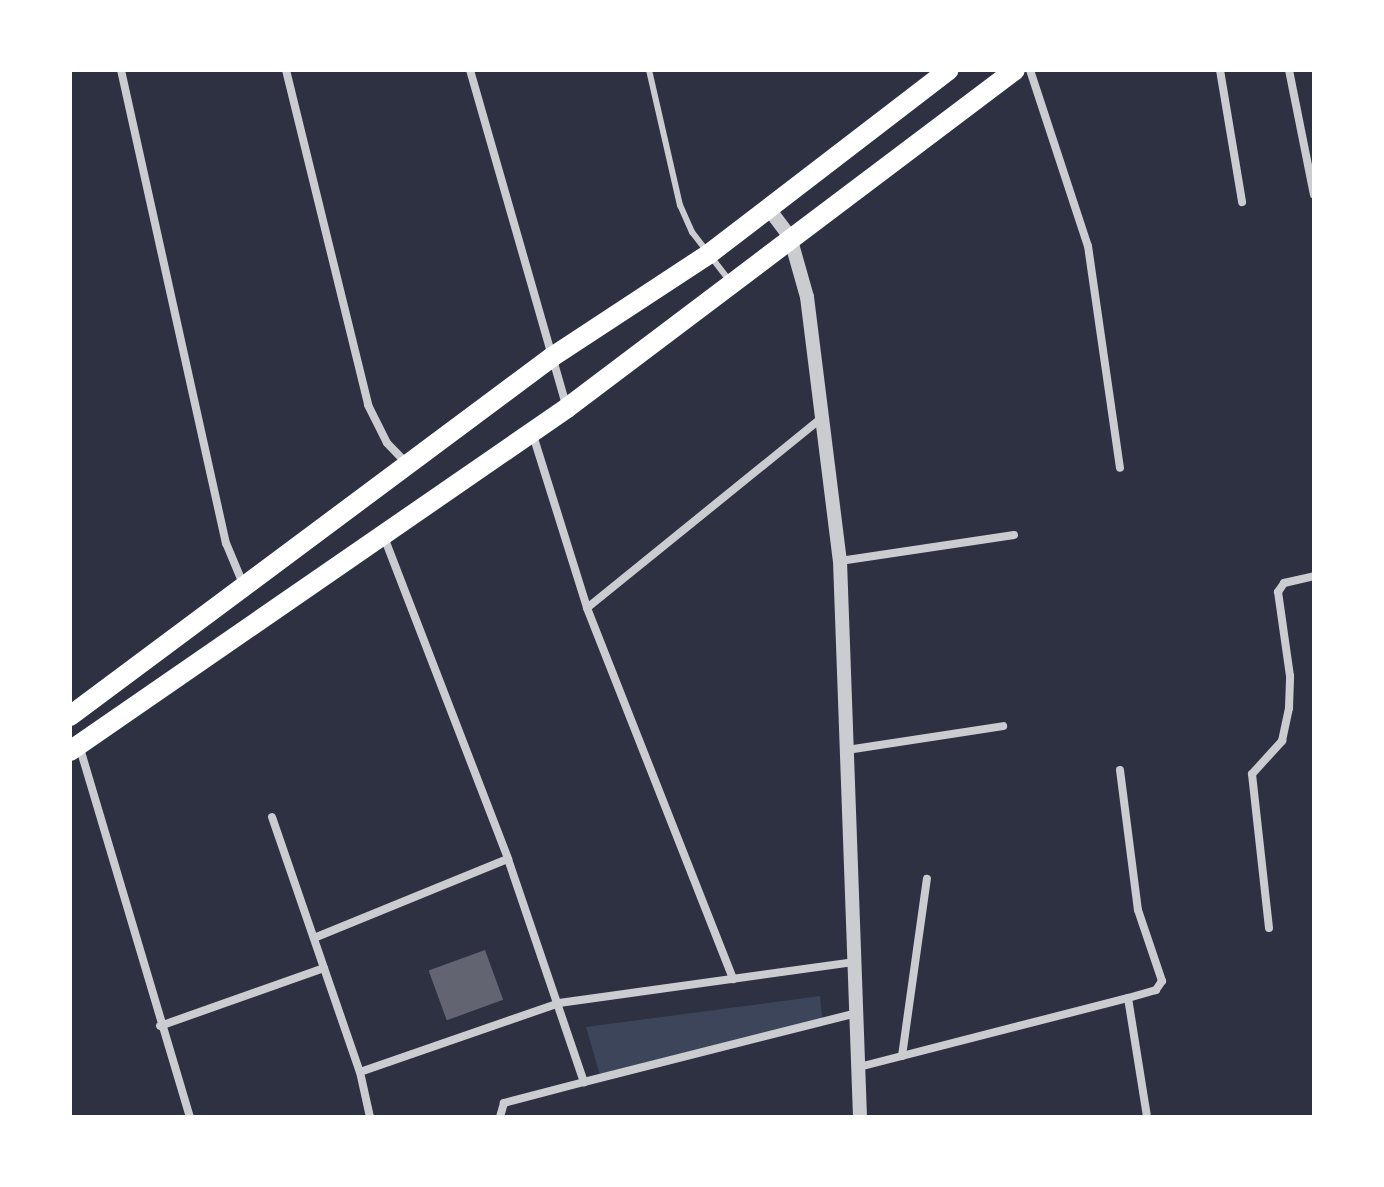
<!DOCTYPE html>
<style>
body{margin:0}
#map{position:relative;width:1384px;height:1187px;overflow:hidden;background:#2d3142;font-family:Mulish,sans-serif}
div>[style]{position:absolute}
.green>*{inset:0;background:#3c4559}
.building>*{inset:0;background:#626471;transform-origin:0 0}
.service>*{height:6px;margin:-3px;padding:0 3px;transform-origin:3px;border-radius:3px;background:#caccd0}
.minor>*{height:8px;margin:-4px;padding:0 4px;transform-origin:4px;border-radius:4px;background:#caccd0}
.tertiary>*{height:14px;margin:-7px;padding:0 7px;transform-origin:7px;border-radius:7px;background:#caccd0}
.primary>*{height:20px;margin:-10px;padding:0 10px;transform-origin:10px;border-radius:10px;background:#fff}
span{translate:-50% -50%;white-space:nowrap;text-align:center;line-height:1.15;-webkit-text-stroke:7px #fff;paint-order:stroke}
.frame{position:absolute;inset:0;border:72px solid #fff;pointer-events:none}
</style>
<div id="map">
<div class="green">
<i style="clip-path:polygon(820px 996px,823px 1026px,601px 1079px,586px 1027px)"></i>
</div>
<div class="building">
<i style="left:485px;top:950px;width:53px;height:60px;rotate:70deg"></i>
</div>
<div class="service">
<i style="left:649px;top:70px;width:139px;rotate:77.1deg"></i>
<i style="left:680px;top:205px;width:30px;rotate:66deg"></i>
<i style="left:692px;top:232px;width:61px;rotate:52.4deg"></i>
</div>
<div class="minor">
<i style="left:121px;top:70px;width:485px;rotate:77.5deg"></i>
<i style="left:226px;top:543px;width:47px;rotate:67.3deg"></i>
<i style="left:286px;top:70px;width:345px;rotate:76.2deg"></i>
<i style="left:368px;top:405px;width:42px;rotate:63.4deg"></i>
<i style="left:387px;top:443px;width:28px;rotate:46deg"></i>
<i style="left:470px;top:70px;width:352px;rotate:74deg"></i>
<i style="left:1030px;top:70px;width:185px;rotate:71.8deg"></i>
<i style="left:1088px;top:246px;width:224px;rotate:81.8deg"></i>
<i style="left:1220px;top:70px;width:134px;rotate:80.5deg"></i>
<i style="left:1289px;top:70px;width:127px;rotate:78.7deg"></i>
<i style="left:532px;top:432px;width:184px;rotate:72.6deg"></i>
<i style="left:587px;top:608px;width:399px;rotate:68.5deg"></i>
<i style="left:384px;top:537px;width:345px;rotate:68.9deg"></i>
<i style="left:508px;top:859px;width:236px;rotate:71.2deg"></i>
<i style="left:584px;top:1082px;width:83px;rotate:165.3deg"></i>
<i style="left:504px;top:1103px;width:15px;rotate:106deg"></i>
<i style="left:840px;top:561px;width:176px;rotate:-8.5deg"></i>
<i style="left:587px;top:608px;width:304px;rotate:-39deg"></i>
<i style="left:79px;top:745px;width:388px;rotate:73.4deg"></i>
<i style="left:847px;top:750px;width:158px;rotate:-8.7deg"></i>
<i style="left:1120px;top:770px;width:141px;rotate:82.7deg"></i>
<i style="left:1138px;top:910px;width:75px;rotate:71.3deg"></i>
<i style="left:1162px;top:981px;width:11px;rotate:124deg"></i>
<i style="left:1156px;top:990px;width:29px;rotate:164deg"></i>
<i style="left:272px;top:817px;width:270px;rotate:71deg"></i>
<i style="left:360px;top:1072px;width:46px;rotate:77.5deg"></i>
<i style="left:1269px;top:928px;width:155px;rotate:-96.3deg"></i>
<i style="left:1252px;top:774px;width:45px;rotate:-47.7deg"></i>
<i style="left:1282px;top:741px;width:34px;rotate:-78deg"></i>
<i style="left:1289px;top:708px;width:32px;rotate:-88deg"></i>
<i style="left:1290px;top:676px;width:85px;rotate:-98.1deg"></i>
<i style="left:1278px;top:592px;width:11px;rotate:-56deg"></i>
<i style="left:1284px;top:583px;width:31px;rotate:-13deg"></i>
<i style="left:314px;top:938px;width:209px;rotate:-22.2deg"></i>
<i style="left:160px;top:1026px;width:174px;rotate:-19.5deg"></i>
<i style="left:902px;top:1056px;width:179px;rotate:-82deg"></i>
<i style="left:859px;top:1067px;width:278px;rotate:-14.4deg"></i>
<i style="left:1128px;top:998px;width:121px;rotate:80.9deg"></i>
<i style="left:360px;top:1072px;width:211px;rotate:-19.1deg"></i>
<i style="left:559px;top:1003px;width:299px;rotate:-7.9deg"></i>
<i style="left:584px;top:1082px;width:282px;rotate:-14.2deg"></i>
</div>
<div class="tertiary">
<i style="left:769px;top:209px;width:35px;rotate:53deg"></i>
<i style="left:790px;top:237px;width:62px;rotate:74.2deg"></i>
<i style="left:807px;top:297px;width:266px;rotate:82.9deg"></i>
<i style="left:840px;top:561px;width:556px;rotate:87.94deg"></i>
</div>
<div class="primary">
<i style="left:70px;top:716px;width:601px;rotate:-36.68deg"></i>
<i style="left:552px;top:357px;width:188px;rotate:-33.3deg"></i>
<i style="left:709px;top:254px;width:302px;rotate:-37.5deg"></i>
<i style="left:70px;top:751px;width:604px;rotate:-34.61deg"></i>
<i style="left:567px;top:408px;width:561px;rotate:-37.03deg"></i>
</div>
<div class="frame"></div>
</div>
